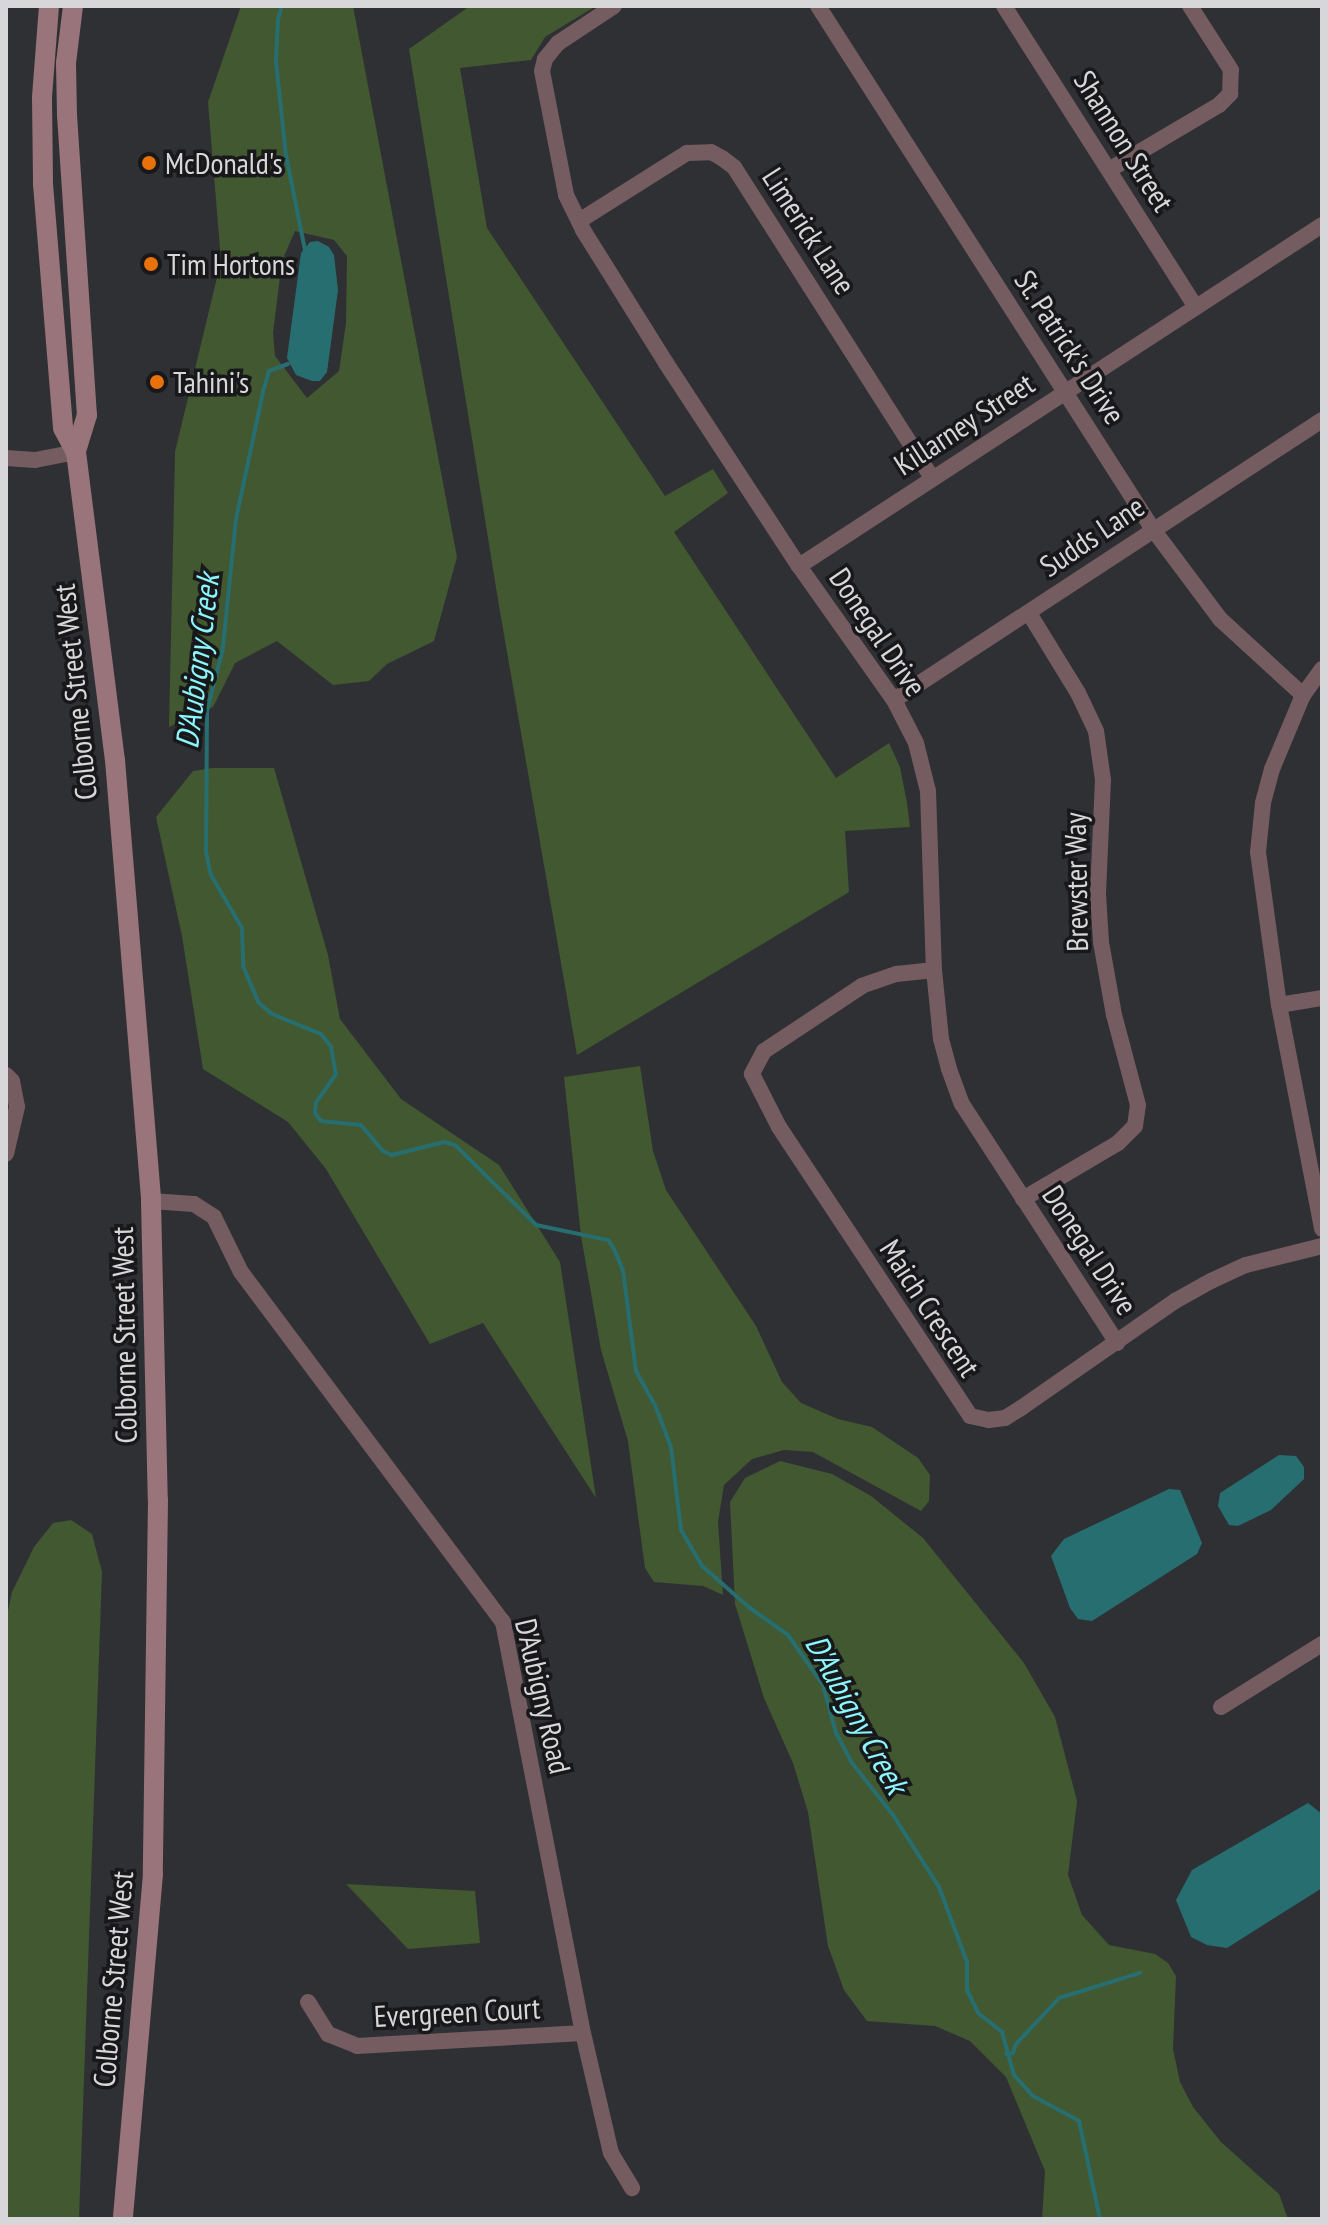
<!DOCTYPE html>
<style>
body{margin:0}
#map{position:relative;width:1328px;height:2225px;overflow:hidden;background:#2f3034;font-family:"PT Sans Narrow",sans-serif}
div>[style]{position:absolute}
.green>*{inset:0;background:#415831}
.water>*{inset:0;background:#276e71}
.stream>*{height:4px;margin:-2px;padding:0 2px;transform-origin:2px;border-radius:2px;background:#276e71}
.street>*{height:16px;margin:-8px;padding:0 8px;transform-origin:8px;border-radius:8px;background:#745c60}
.secondary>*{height:20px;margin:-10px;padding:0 10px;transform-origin:10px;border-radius:10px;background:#99747b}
.dots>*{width:22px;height:22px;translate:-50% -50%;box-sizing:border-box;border:4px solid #18181a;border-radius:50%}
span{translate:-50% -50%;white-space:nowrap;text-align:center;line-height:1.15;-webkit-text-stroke:7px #18181a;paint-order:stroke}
.street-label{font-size:30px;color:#d7d7da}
.poi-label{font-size:30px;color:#d7d7da}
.left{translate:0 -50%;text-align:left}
.water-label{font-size:32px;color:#8bf6fb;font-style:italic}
.frame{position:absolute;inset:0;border:8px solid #d7d7da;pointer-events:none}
</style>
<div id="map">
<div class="green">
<i style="clip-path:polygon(evenodd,241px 6px,353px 6px,457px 557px,434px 641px,387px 664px,369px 681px,333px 685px,277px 641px,235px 663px,213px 707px,169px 727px,175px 452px,221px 261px,208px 102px,241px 6px,295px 231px,334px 240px,347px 256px,346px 323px,339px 371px,307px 398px,275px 356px,273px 333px,282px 261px,295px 231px)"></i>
<i style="clip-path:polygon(470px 6px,596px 6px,545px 37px,531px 60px,460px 68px,487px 228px,665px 496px,713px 469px,728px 493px,674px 532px,836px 778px,889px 743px,900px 767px,907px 803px,910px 827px,845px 831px,849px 892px,577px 1055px,499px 606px,409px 49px)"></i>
<i style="clip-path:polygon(213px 768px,274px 768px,328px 955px,340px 1019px,401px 1099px,499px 1165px,560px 1262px,596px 1498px,483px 1323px,430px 1344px,326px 1169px,288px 1122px,203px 1069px,182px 936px,156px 817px,193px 771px)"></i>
<i style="clip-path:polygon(640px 1066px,653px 1151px,666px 1190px,756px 1326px,782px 1382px,801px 1403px,838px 1419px,872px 1427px,918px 1458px,930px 1475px,929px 1501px,921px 1511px,813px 1452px,784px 1450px,752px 1459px,724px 1485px,718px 1522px,723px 1595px,703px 1586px,654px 1582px,645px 1568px,628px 1441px,601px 1350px,581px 1236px,564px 1077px)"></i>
<i style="clip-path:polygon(780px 1461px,832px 1474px,871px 1496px,923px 1538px,1024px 1663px,1055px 1717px,1077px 1801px,1068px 1875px,1082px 1915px,1109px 1945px,1155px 1954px,1168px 1963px,1176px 1976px,1173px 2049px,1180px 2082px,1193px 2107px,1221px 2142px,1279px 2194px,1288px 2219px,1042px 2219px,1045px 2171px,1006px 2077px,970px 2041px,935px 2026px,867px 2021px,844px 1990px,828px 1946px,808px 1812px,793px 1763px,764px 1698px,735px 1604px,730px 1502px,745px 1478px)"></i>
<i style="clip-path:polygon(71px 1520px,92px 1534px,102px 1572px,79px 2219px,6px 2219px,6px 1620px,12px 1592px,34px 1547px,53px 1523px)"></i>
<i style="clip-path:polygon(346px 1884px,475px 1891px,480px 1943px,408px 1949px)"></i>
</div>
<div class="water">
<i style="clip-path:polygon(318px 241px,329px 247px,334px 255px,338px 290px,327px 372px,320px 381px,312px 381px,296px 375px,287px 358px,301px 253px,310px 242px)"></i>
<i style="clip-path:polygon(1279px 1455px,1296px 1456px,1304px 1467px,1304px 1479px,1271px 1510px,1238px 1526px,1229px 1525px,1218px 1506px,1220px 1493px)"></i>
<i style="clip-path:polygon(1169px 1489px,1180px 1490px,1202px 1543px,1197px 1554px,1092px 1621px,1078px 1619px,1070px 1608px,1051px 1556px,1064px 1539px)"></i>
<i style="clip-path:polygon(1308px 1803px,1322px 1814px,1322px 1888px,1227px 1948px,1207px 1945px,1191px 1937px,1176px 1900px,1192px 1870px)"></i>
</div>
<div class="stream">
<i style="left:282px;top:6px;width:14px;rotate:107deg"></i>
<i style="left:278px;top:19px;width:43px;rotate:92.7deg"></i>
<i style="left:276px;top:62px;width:94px;rotate:83.9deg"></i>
<i style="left:286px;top:155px;width:97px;rotate:78.7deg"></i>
<i style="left:288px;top:364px;width:20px;rotate:160deg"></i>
<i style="left:269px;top:371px;width:22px;rotate:106deg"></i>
<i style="left:263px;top:392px;width:130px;rotate:102deg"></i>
<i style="left:236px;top:519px;width:130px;rotate:95.8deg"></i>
<i style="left:223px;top:648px;width:65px;rotate:104.3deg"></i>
<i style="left:207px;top:711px;width:141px;rotate:90.4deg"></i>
<i style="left:206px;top:852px;width:24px;rotate:78deg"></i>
<i style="left:211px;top:875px;width:61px;rotate:59.7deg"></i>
<i style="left:242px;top:928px;width:38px;rotate:88deg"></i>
<i style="left:243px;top:966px;width:39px;rotate:67deg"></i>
<i style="left:258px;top:1002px;width:18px;rotate:41deg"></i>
<i style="left:272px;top:1014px;width:53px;rotate:22.2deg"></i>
<i style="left:321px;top:1034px;width:16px;rotate:52deg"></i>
<i style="left:331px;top:1047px;width:27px;rotate:80deg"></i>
<i style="left:336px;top:1074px;width:35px;rotate:125deg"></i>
<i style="left:316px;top:1103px;width:10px;rotate:96deg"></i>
<i style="left:315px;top:1113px;width:10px;rotate:53deg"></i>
<i style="left:321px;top:1121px;width:40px;rotate:5.7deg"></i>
<i style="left:361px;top:1125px;width:34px;rotate:50deg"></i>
<i style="left:383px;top:1151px;width:10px;rotate:24deg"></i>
<i style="left:392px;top:1155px;width:54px;rotate:-14deg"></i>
<i style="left:444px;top:1142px;width:11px;rotate:15deg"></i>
<i style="left:455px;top:1145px;width:114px;rotate:44.6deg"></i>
<i style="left:536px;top:1225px;width:74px;rotate:11.8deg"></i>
<i style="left:608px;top:1240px;width:11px;rotate:56deg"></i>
<i style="left:614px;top:1249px;width:23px;rotate:67deg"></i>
<i style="left:623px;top:1270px;width:102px;rotate:82.7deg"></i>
<i style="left:636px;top:1371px;width:39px;rotate:61deg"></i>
<i style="left:655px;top:1405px;width:45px;rotate:69.1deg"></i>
<i style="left:671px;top:1447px;width:84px;rotate:83.1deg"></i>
<i style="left:681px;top:1530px;width:42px;rotate:59.7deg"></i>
<i style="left:702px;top:1566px;width:64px;rotate:41.2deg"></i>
<i style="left:750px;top:1608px;width:47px;rotate:35.4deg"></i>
<i style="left:788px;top:1635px;width:61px;rotate:55deg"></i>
<i style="left:823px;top:1685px;width:50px;rotate:74.8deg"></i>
<i style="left:836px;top:1733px;width:34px;rotate:62deg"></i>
<i style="left:852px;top:1763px;width:66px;rotate:51.7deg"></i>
<i style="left:893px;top:1815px;width:85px;rotate:57.4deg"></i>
<i style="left:939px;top:1887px;width:80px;rotate:69.5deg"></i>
<i style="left:967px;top:1962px;width:28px;rotate:90deg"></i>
<i style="left:967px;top:1990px;width:25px;rotate:64deg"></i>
<i style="left:978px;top:2013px;width:31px;rotate:38deg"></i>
<i style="left:1002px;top:2032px;width:45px;rotate:74.4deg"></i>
<i style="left:1014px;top:2075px;width:28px;rotate:48deg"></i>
<i style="left:1033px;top:2096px;width:52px;rotate:28.5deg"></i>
<i style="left:1079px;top:2121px;width:100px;rotate:77.9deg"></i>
<i style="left:1006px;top:2054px;width:7px;rotate:-8deg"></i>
<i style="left:1013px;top:2053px;width:9px;rotate:-72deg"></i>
<i style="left:1016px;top:2044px;width:63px;rotate:-46.9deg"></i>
<i style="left:1059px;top:1998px;width:85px;rotate:-17.2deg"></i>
</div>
<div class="street">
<i style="left:614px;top:6px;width:67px;rotate:146.5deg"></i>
<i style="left:558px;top:43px;width:21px;rotate:129deg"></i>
<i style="left:545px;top:59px;width:12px;rotate:104deg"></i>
<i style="left:542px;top:71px;width:126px;rotate:79deg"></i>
<i style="left:566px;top:195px;width:39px;rotate:64deg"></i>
<i style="left:583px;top:230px;width:157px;rotate:58deg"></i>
<i style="left:666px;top:363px;width:243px;rotate:56.8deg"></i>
<i style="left:799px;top:566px;width:164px;rotate:54.7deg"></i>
<i style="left:894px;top:700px;width:48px;rotate:62.9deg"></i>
<i style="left:916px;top:743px;width:49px;rotate:76deg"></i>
<i style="left:928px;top:791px;width:179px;rotate:88.1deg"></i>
<i style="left:934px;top:970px;width:69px;rotate:84.2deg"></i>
<i style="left:941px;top:1039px;width:31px;rotate:75deg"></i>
<i style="left:949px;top:1069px;width:37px;rotate:70deg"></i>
<i style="left:962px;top:1104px;width:285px;rotate:57deg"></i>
<i style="left:818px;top:6px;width:620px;rotate:57.39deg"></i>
<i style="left:1152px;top:528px;width:114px;rotate:53.2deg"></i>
<i style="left:1220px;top:619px;width:113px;rotate:42.5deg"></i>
<i style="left:1004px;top:6px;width:356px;rotate:57.5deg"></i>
<i style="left:1109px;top:170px;width:128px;rotate:-30.6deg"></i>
<i style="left:1219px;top:105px;width:16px;rotate:-45deg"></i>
<i style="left:1230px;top:94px;width:24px;rotate:-88deg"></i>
<i style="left:1231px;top:70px;width:76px;rotate:-122.6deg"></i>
<i style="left:579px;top:221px;width:128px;rotate:-32.2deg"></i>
<i style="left:687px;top:153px;width:24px;rotate:-2deg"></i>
<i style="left:711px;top:152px;width:13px;rotate:29deg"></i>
<i style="left:722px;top:158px;width:15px;rotate:37deg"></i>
<i style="left:734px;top:167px;width:369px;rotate:57.5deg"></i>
<i style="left:6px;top:458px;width:29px;rotate:4deg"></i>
<i style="left:35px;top:460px;width:42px;rotate:-11deg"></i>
<i style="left:799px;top:566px;width:624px;rotate:-33.1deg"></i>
<i style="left:1322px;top:669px;width:32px;rotate:126deg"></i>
<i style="left:1303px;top:695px;width:80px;rotate:112.7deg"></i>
<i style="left:1272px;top:769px;width:35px;rotate:105deg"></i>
<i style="left:1263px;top:803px;width:49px;rotate:95.8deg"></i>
<i style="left:1258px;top:852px;width:154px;rotate:82.2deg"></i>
<i style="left:1279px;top:1005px;width:228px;rotate:79.1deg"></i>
<i style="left:894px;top:700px;width:511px;rotate:-33.19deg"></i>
<i style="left:934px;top:970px;width:38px;rotate:174deg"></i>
<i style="left:896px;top:974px;width:36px;rotate:161deg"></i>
<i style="left:862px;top:986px;width:118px;rotate:146.4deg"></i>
<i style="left:764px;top:1051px;width:26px;rotate:118deg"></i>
<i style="left:752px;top:1074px;width:59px;rotate:63deg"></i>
<i style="left:779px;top:1127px;width:346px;rotate:56.5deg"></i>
<i style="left:970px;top:1416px;width:19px;rotate:12deg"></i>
<i style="left:989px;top:1420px;width:16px;rotate:-7deg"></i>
<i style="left:1005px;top:1418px;width:19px;rotate:-32deg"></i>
<i style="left:1021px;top:1408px;width:188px;rotate:-34.8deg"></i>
<i style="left:1175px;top:1301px;width:41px;rotate:-29.1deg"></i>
<i style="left:1211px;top:1281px;width:38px;rotate:-25deg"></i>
<i style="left:1246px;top:1265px;width:78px;rotate:-14deg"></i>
<i style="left:1279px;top:1005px;width:44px;rotate:-9.2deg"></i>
<i style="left:6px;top:1075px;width:8px;rotate:45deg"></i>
<i style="left:12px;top:1081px;width:26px;rotate:79deg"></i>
<i style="left:17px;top:1107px;width:48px;rotate:103.2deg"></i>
<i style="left:1023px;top:1199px;width:110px;rotate:-30.5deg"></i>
<i style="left:1118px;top:1143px;width:24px;rotate:-45deg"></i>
<i style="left:1135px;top:1126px;width:21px;rotate:-82deg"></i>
<i style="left:1138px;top:1105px;width:93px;rotate:-104.9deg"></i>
<i style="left:1114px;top:1015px;width:74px;rotate:-100.1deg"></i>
<i style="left:1101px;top:942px;width:48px;rotate:-93.6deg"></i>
<i style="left:1098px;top:894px;width:114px;rotate:-87.5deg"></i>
<i style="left:1103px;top:780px;width:49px;rotate:-98.1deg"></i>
<i style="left:1096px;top:731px;width:42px;rotate:-115.3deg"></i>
<i style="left:1078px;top:693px;width:94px;rotate:-121.5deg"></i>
<i style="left:151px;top:1201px;width:43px;rotate:4deg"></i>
<i style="left:194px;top:1204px;width:24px;rotate:33deg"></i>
<i style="left:214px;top:1217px;width:61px;rotate:63.9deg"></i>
<i style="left:241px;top:1272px;width:437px;rotate:53.2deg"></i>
<i style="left:503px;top:1622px;width:419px;rotate:79deg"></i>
<i style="left:583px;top:2033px;width:123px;rotate:76.9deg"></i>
<i style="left:611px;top:2153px;width:41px;rotate:59deg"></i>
<i style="left:1221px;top:1707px;width:119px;rotate:-32deg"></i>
<i style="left:308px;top:2002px;width:38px;rotate:58deg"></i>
<i style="left:328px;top:2034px;width:31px;rotate:22deg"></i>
<i style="left:357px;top:2046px;width:226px;rotate:-3.3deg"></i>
</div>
<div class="secondary">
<i style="left:49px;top:6px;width:92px;rotate:94.4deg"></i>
<i style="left:42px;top:98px;width:86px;rotate:89.3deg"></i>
<i style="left:43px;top:184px;width:245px;rotate:85.3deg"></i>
<i style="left:63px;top:428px;width:27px;rotate:62deg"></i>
<i style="left:76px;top:452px;width:310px;rotate:82.8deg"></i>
<i style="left:115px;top:760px;width:442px;rotate:85.3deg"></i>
<i style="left:151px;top:1201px;width:299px;rotate:88.7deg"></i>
<i style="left:158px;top:1500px;width:374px;rotate:90.8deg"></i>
<i style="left:153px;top:1874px;width:346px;rotate:95deg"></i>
<i style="left:73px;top:6px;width:57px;rotate:97deg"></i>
<i style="left:66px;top:63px;width:52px;rotate:88.9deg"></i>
<i style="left:67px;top:115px;width:301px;rotate:86.2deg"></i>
<i style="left:87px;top:415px;width:39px;rotate:107deg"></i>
</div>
<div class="dots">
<i style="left:149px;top:163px;background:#e8710a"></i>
<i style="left:151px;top:264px;background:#e8710a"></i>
<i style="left:157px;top:382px;background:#e8710a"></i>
</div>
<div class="street-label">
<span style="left:1124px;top:141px;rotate:58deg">Shannon Street</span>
<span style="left:809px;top:231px;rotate:57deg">Limerick Lane</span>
<span style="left:1070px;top:347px;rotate:57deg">St. Patrick's Drive</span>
<span style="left:964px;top:424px;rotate:-33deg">Killarney Street</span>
<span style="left:1092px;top:536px;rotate:-34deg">Sudds Lane</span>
<span style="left:878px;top:632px;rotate:56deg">Donegal Drive</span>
<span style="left:75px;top:692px;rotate:-96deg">Colborne Street West</span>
<span style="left:1076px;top:882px;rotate:-91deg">Brewster Way</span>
<span style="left:1090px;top:1250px;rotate:57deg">Donegal Drive</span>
<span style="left:930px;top:1308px;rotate:57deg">Maich Crescent</span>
<span style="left:124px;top:1335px;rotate:-91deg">Colborne Street West</span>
<span style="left:543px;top:1696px;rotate:77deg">D'Aubigny Road</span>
<span style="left:113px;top:1979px;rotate:-85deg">Colborne Street West</span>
<span style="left:457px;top:2012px;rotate:-3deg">Evergreen Court</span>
</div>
<div class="poi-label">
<span class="left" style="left:165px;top:163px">McDonald's</span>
<span class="left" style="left:167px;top:264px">Tim Hortons</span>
<span class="left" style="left:173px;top:382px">Tahini's</span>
</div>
<div class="water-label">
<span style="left:197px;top:661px;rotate:-83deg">D'Aubigny Creek</span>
<span style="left:857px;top:1714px;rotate:61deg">D'Aubigny Creek</span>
</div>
<div class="frame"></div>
</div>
